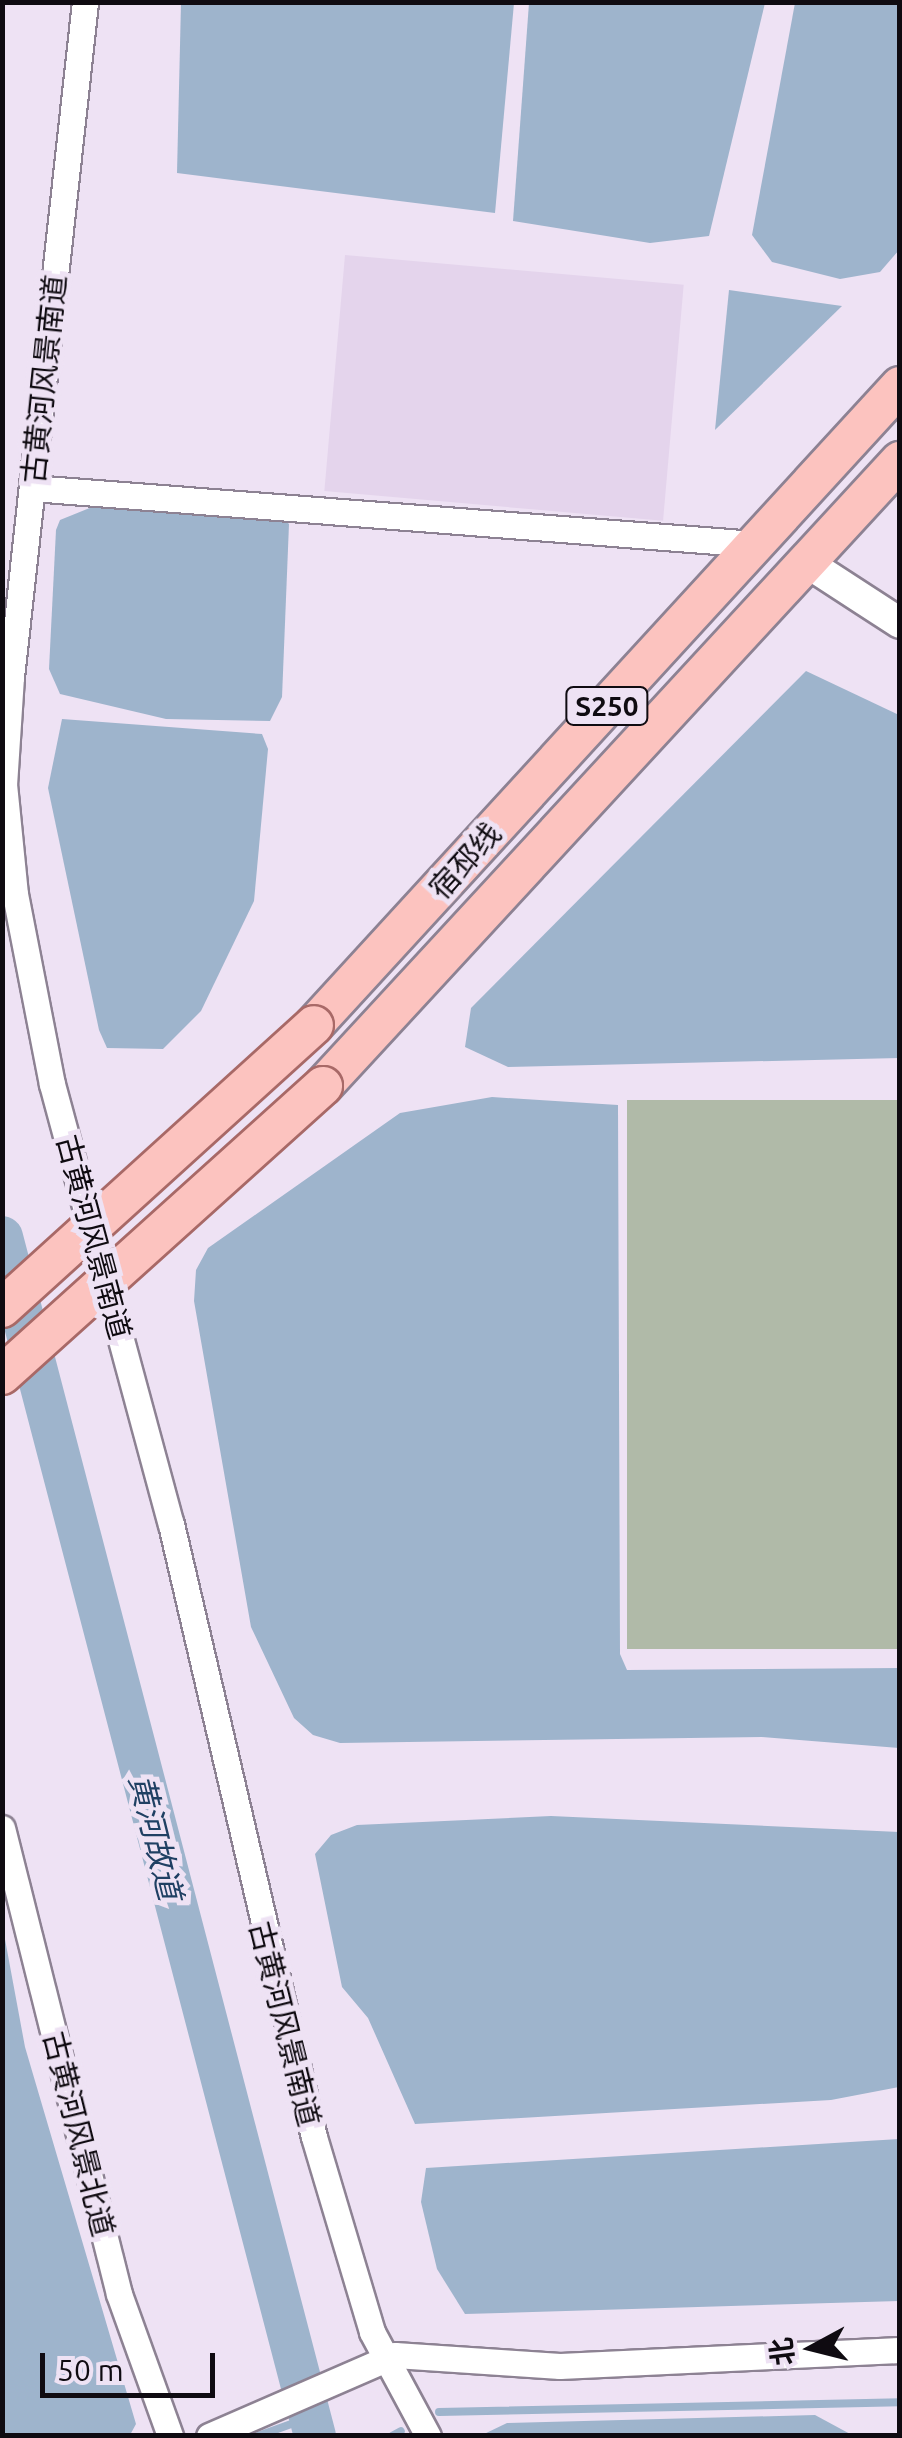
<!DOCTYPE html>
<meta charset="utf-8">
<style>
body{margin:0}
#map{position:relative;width:902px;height:2438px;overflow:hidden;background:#eee2f4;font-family:Ubuntu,"Noto Sans SC",sans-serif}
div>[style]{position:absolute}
.built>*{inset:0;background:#e4d4ec;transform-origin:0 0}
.green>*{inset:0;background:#b0baa8;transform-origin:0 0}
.water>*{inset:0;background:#9eb4cc}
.stream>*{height:8px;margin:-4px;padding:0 4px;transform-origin:4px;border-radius:4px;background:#9eb4cc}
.river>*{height:42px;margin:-21px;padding:0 21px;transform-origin:21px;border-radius:21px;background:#9eb4cc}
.roads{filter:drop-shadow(2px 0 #8d8293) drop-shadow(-2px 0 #8d8293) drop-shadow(0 2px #8d8293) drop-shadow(0 -2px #8d8293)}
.minor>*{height:25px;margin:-12.5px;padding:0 12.5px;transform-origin:12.5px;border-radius:12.5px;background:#fff}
.tertiary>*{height:30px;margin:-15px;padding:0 15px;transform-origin:15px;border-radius:15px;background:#fff}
.primary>*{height:38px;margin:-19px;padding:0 19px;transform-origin:19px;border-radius:19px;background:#fcc3bf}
.bridges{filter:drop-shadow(2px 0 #a86967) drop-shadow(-2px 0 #a86967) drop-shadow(0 2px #a86967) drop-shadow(0 -2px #a86967)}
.primary-bridge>*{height:38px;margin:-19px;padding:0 19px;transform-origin:19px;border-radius:19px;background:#fcc3bf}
span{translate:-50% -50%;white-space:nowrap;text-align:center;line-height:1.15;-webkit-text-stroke:10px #eee2f4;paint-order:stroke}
.shield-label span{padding:2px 8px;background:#eee2f4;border:2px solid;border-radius:8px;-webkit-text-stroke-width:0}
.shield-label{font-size:28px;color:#0f0b11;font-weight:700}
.street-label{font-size:30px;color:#0f0b11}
.water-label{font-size:32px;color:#1f4063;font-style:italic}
.frame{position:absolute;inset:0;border:5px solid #0f0b11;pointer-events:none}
.north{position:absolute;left:762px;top:2298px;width:100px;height:100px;-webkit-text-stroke:8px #eee2f4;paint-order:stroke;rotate:263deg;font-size:28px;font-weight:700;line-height:40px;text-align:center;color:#0f0b11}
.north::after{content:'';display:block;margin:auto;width:35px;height:45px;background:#0f0b11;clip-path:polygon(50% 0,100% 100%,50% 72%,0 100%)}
.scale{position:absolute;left:40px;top:2353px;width:175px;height:45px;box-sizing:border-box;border:5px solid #0f0b11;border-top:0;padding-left:12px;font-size:30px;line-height:35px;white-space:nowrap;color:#0f0b11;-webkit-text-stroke:8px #eee2f4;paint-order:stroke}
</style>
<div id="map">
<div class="built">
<i style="left:345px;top:255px;width:340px;height:237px;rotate:5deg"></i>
</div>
<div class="green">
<i style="left:899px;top:1100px;width:549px;height:272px;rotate:90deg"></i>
</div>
<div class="water">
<i style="clip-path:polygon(181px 3px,514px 3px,495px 213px,177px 173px)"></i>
<i style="clip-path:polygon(529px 3px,765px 3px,709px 236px,650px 243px,513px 221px)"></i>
<i style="clip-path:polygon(795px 3px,899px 3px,899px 250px,880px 272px,840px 279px,772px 262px,752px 235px)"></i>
<i style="clip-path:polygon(729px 290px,842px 306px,715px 430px)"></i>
<i style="clip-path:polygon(102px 503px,280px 516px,289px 524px,282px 697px,270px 721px,166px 719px,60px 694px,49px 669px,56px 530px,60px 520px)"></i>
<i style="clip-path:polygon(806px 671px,899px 715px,899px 1058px,508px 1067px,465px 1047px,471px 1008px)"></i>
<i style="clip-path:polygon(62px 719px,262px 734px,268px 749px,254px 901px,201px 1011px,163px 1049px,107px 1048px,99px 1030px,48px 788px)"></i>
<i style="clip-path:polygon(492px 1097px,618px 1105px,620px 1654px,627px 1670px,899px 1668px,899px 1748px,762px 1737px,340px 1743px,313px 1735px,294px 1718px,251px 1627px,194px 1301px,196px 1270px,208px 1248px,400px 1113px)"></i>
<i style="clip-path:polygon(551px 1816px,899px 1832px,899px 2087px,831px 2100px,415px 2124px,368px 2018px,342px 1987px,315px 1854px,331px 1835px,357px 1825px)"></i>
<i style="clip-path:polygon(2px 1923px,25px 2047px,136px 2424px,130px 2435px,3px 2435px)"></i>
<i style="clip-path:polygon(899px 2139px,899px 2301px,465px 2314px,437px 2269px,421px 2202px,426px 2168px)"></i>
<i style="clip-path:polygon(815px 2415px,852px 2435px,482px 2435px,507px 2423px)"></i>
</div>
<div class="stream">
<i style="left:439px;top:2412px;width:461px;rotate:-1.2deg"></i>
<i style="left:258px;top:2436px;width:50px;rotate:-19.9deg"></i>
<i style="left:392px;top:2436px;width:10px;rotate:-29deg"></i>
</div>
<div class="river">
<i style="left:2px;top:1237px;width:1239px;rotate:75.37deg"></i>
</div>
<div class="roads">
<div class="minor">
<i style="left:85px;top:2px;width:679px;rotate:96.26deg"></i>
<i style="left:11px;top:677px;width:107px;rotate:93.7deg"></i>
<i style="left:4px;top:784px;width:111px;rotate:84.3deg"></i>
<i style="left:15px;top:894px;width:194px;rotate:79deg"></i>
<i style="left:52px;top:1084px;width:456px;rotate:74.9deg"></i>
<i style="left:171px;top:1524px;width:629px;rotate:76.87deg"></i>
<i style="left:314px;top:2137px;width:203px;rotate:73.4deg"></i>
<i style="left:372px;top:2332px;width:118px;rotate:61.7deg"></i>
<i style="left:32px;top:488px;width:725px;rotate:4.43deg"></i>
<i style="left:2px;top:1828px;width:480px;rotate:75.9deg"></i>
<i style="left:119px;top:2294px;width:151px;rotate:70.2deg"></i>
<i style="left:209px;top:2436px;width:203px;rotate:-23.5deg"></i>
<i style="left:395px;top:2355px;width:165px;rotate:3.8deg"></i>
<i style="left:560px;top:2366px;width:340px;rotate:-2.7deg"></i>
</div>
<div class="tertiary">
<i style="left:806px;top:562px;width:112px;rotate:33deg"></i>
</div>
<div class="primary">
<i style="left:314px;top:1025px;width:867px;rotate:-47.48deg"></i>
<i style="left:323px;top:1086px;width:851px;rotate:-47.29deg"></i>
</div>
</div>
<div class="bridges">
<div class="primary-bridge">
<i style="left:2px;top:1308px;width:421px;rotate:-42.2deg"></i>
<i style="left:2px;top:1375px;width:432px;rotate:-42deg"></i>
</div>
</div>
<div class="shield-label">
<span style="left:607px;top:706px">S250</span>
</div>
<div class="street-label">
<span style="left:44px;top:379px;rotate:-84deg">古黄河风景南道</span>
<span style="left:465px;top:861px;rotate:-48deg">宿邳线</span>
<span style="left:94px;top:1237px;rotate:75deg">古黄河风景南道</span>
<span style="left:285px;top:2024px;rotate:76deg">古黄河风景南道</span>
<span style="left:79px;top:2134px;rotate:76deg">古黄河风景北道</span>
</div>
<div class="water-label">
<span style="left:156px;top:1837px;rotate:76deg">黄河故道</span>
</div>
<div class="frame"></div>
<div class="north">北</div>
<div class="scale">50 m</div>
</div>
